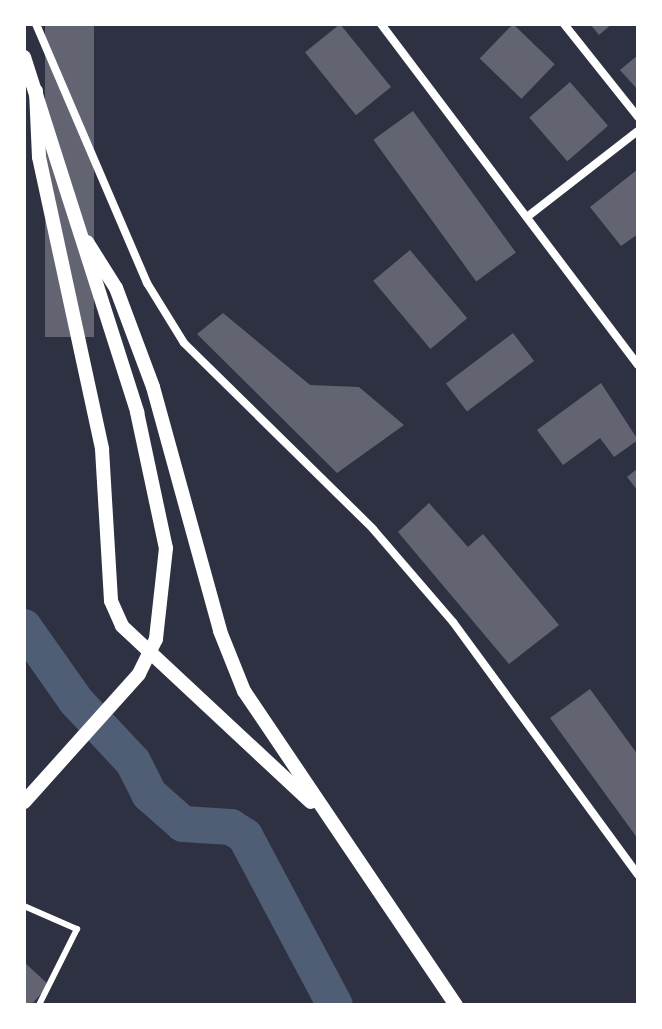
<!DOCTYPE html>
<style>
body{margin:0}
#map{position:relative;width:662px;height:1029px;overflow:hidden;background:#2d3142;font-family:"Public Sans",sans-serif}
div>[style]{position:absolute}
.river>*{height:36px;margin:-18px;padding:0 18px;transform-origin:18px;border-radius:18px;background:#4f5d75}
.building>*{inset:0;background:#626471;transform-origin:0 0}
.service>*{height:6px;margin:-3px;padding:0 3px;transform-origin:3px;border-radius:3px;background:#fff}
.minor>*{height:8px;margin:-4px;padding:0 4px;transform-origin:4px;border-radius:4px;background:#fff}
.tertiary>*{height:14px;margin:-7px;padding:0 7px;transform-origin:7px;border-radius:7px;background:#fff}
span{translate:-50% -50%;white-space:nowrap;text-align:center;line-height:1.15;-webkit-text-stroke:6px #fff;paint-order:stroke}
.frame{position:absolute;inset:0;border:26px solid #fff;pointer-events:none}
</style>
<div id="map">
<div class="river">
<i style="left:24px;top:627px;width:90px;rotate:54.9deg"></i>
<i style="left:76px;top:701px;width:83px;rotate:46.9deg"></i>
<i style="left:133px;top:762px;width:36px;rotate:63deg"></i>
<i style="left:149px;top:794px;width:45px;rotate:41.4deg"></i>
<i style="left:183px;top:824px;width:48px;rotate:3.6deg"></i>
<i style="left:231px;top:827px;width:17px;rotate:33deg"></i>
<i style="left:245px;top:836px;width:191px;rotate:62deg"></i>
</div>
<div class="building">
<i style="left:45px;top:24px;width:49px;height:313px"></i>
<i style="left:340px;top:24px;width:81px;height:45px;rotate:51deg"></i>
<i style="left:513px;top:24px;width:58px;height:48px;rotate:44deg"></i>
<i style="clip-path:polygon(590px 24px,612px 24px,599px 35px)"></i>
<i style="clip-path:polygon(638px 55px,638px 90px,620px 70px)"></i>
<i style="left:570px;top:82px;width:58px;height:54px;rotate:49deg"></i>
<i style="left:413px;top:111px;width:175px;height:49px;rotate:54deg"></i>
<i style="clip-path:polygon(638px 169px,638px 234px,621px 246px,590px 207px)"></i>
<i style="left:410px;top:250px;width:89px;height:48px;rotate:50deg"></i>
<i style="clip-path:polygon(223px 313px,310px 385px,359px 387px,404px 425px,337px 473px,197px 334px)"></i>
<i style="left:513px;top:333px;width:35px;height:84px;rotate:53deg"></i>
<i style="clip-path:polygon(601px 383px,638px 440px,614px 457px,600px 438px,563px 465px,537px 430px)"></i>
<i style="clip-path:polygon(638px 468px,638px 491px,627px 477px)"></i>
<i style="clip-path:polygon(429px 503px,468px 547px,483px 534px,559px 625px,509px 664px,398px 532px)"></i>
<i style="clip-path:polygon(590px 689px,638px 755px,638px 839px,550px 718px)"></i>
<i style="clip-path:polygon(24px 962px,49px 985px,31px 1005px,24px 1005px)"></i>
</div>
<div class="service">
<i style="left:24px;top:906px;width:58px;rotate:23.5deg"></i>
<i style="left:77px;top:929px;width:85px;rotate:116.6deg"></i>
</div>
<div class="minor">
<i style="left:36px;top:24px;width:282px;rotate:66.8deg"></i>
<i style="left:147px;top:283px;width:70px;rotate:58.3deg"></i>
<i style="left:184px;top:343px;width:265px;rotate:44.5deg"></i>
<i style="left:373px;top:529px;width:123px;rotate:49.3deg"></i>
<i style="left:453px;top:622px;width:313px;rotate:53.8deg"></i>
<i style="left:381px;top:24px;width:427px;rotate:53deg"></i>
<i style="left:564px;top:24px;width:119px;rotate:51.5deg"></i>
<i style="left:527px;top:217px;width:140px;rotate:-37.8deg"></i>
</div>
<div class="tertiary">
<i style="left:24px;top:57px;width:373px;rotate:72.3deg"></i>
<i style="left:137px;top:412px;width:139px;rotate:78deg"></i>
<i style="left:166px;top:548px;width:92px;rotate:96.3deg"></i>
<i style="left:156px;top:639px;width:39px;rotate:116deg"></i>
<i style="left:139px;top:674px;width:172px;rotate:131.9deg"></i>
<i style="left:36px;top:91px;width:66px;rotate:87.4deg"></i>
<i style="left:39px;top:157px;width:299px;rotate:77.8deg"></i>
<i style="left:102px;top:449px;width:152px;rotate:86.6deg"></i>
<i style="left:111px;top:601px;width:27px;rotate:66deg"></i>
<i style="left:122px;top:626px;width:258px;rotate:43deg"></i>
<i style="left:87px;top:242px;width:54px;rotate:57.8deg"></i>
<i style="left:116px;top:288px;width:106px;rotate:69.5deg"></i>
<i style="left:153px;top:387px;width:253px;rotate:74.6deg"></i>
<i style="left:220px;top:631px;width:65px;rotate:68.2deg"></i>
<i style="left:244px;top:691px;width:379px;rotate:56deg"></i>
</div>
<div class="frame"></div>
</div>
